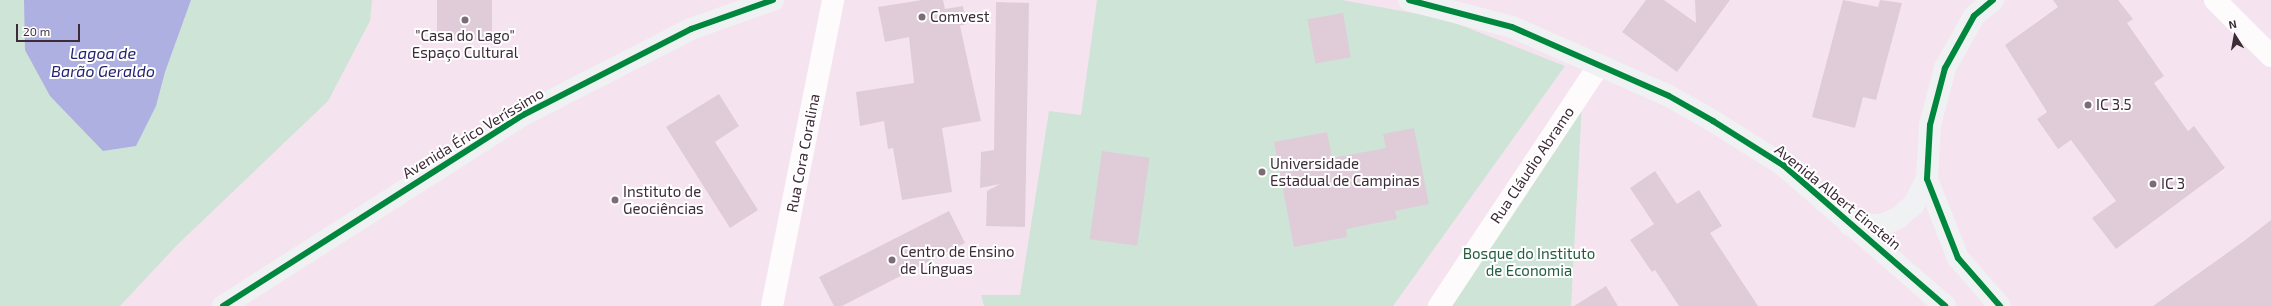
<!DOCTYPE html>
<meta charset="utf-8">
<style>
body{margin:0}
#map{position:relative;width:2271px;height:306px;overflow:hidden;background:#f5e4ef;font-family:"Exo 2",sans-serif}
div>[style]{position:absolute}
.green>*{inset:0;background:#cde4d6}
.water>*{inset:0;background:#aeb0e2}
.building>*{inset:0;background:#e0ccd9;transform-origin:0 0}
.street>*{height:22px;margin:-11px;padding:0 11px;transform-origin:11px;border-radius:11px;background:#fefbfd}
.secondary>*{height:22px;margin:-11px;padding:0 11px;transform-origin:11px;border-radius:11px;background:#f0f1f3}
.cycleway>*{height:6px;margin:-3px;padding:0 3px;transform-origin:3px;border-radius:3px;background:#00873e}
.dots>*{width:11px;height:11px;translate:-50% -50%;box-sizing:border-box;border:2px solid #fff;border-radius:50%}
span{translate:-50% -50%;white-space:nowrap;text-align:center;line-height:1.15;-webkit-text-stroke:4px #fff;paint-order:stroke}
.poi-label{font-size:15px;color:#3d2b38}
.left{translate:0 -50%;text-align:left}
.street-label{font-size:15px;color:#3d2b38}
.park-label{font-size:15px;color:#235b3e}
.water-label{font-size:16px;color:#25226f;font-style:italic}
.north{position:absolute;left:2215px;top:16px;width:40px;height:40px;-webkit-text-stroke:3px #fff;paint-order:stroke;rotate:349deg;font-size:11px;font-weight:700;line-height:16px;text-align:center;color:#3d2b38}
.north::after{content:'';display:block;margin:auto;width:14px;height:18px;background:#3d2b38;clip-path:polygon(50% 0,100% 100%,50% 72%,0 100%)}
.scale{position:absolute;left:16px;top:24px;width:64px;height:18px;box-sizing:border-box;border:2px solid #3d2b38;border-top:0;padding-left:5px;font-size:12px;line-height:14px;white-space:nowrap;color:#3d2b38;-webkit-text-stroke:3px #fff;paint-order:stroke}
</style>
<div id="map">
<div class="green">
<i style="clip-path:polygon(0 0,372px 0,370px 21px,328px 101px,178px 244px,120px 306px,0 306px)"></i>
<i style="clip-path:polygon(1097px 0,1342px 0,1445px 19px,1565px 66px,1393px 306px,984px 306px,981px 295px,1020px 295px,1049px 111px,1081px 115px)"></i>
<i style="clip-path:polygon(1582px 103px,1571px 306px,1445px 306px)"></i>
</div>
<div class="water">
<i style="clip-path:polygon(24px 0,191px 0,165px 72px,156px 106px,136px 146px,103px 151px,50px 96px,25px 50px)"></i>
</div>
<div class="building">
<i style="left:437px;top:0;width:55px;height:40px"></i>
<i style="clip-path:polygon(922px 0,943px 0,945px 9px,963px 6px,966px 24px,960px 26px,981px 121px,942px 128px,952px 192px,902px 200px,893px 148px,888px 149px,884px 121px,860px 126px,856px 92px,914px 83px,909px 37px,885px 42px,878px 7px)"></i>
<i style="clip-path:polygon(1646px 0,1664px 0,1696px 23px,1695px 0,1730px 0,1677px 72px,1622px 32px)"></i>
<i style="clip-path:polygon(1843px 0,1878px 7px,1880px 0,1902px 3px,1876px 100px,1863px 97px,1855px 128px,1812px 117px)"></i>
<i style="clip-path:polygon(2053px 0,2118px 0,2133px 19px,2127px 23px,2164px 76px,2154px 83px,2188px 131px,2194px 126px,2225px 168px,2116px 249px,2092px 218px,2116px 201px,2071px 140px,2058px 149px,2037px 119px,2047px 112px,2005px 45px,2058px 7px)"></i>
<i style="clip-path:polygon(996px 2px,1029px 3px,1025px 227px,986px 226px,987px 191px,1000px 184px,980px 188px,981px 152px,994px 150px)"></i>
<i style="left:1343px;top:13px;width:45px;height:36px;rotate:80deg"></i>
<i style="clip-path:polygon(719px 94px,739px 126px,715px 142px,758px 210px,730px 228px,666px 127px)"></i>
<i style="clip-path:polygon(1414px 128px,1429px 204px,1395px 211px,1397px 219px,1346px 229px,1347px 237px,1294px 247px,1274px 142px,1327px 132px,1332px 158px,1386px 148px,1383px 134px)"></i>
<i style="left:1102px;top:151px;width:48px;height:89px;rotate:8deg"></i>
<i style="clip-path:polygon(1655px 171px,1677px 204px,1699px 190px,1722px 226px,1710px 233px,1758px 306px,1679px 306px,1655px 270px,1652px 272px,1630px 240px,1654px 224px,1630px 188px)"></i>
<i style="clip-path:polygon(949px 211px,965px 243px,842px 306px,834px 306px,819px 277px)"></i>
<i style="clip-path:polygon(2271px 220px,2271px 306px,2153px 306px,2244px 241px)"></i>
<i style="clip-path:polygon(1606px 286px,1618px 306px,1574px 306px)"></i>
</div>
<div class="street">
<i style="left:2215px;top:0;width:79px;rotate:45deg"></i>
<i style="left:772px;top:306px;width:312px;rotate:-78.7deg"></i>
<i style="left:1439px;top:306px;width:289px;rotate:-56.4deg"></i>
</div>
<div class="secondary">
<i style="left:1409px;top:0;width:106px;rotate:14.7deg"></i>
<i style="left:1512px;top:27px;width:171px;rotate:23.7deg"></i>
<i style="left:1669px;top:96px;width:51px;rotate:29.6deg"></i>
<i style="left:1713px;top:121px;width:83px;rotate:32.2deg"></i>
<i style="left:1783px;top:165px;width:215px;rotate:41deg"></i>
<i style="left:1993px;top:0;width:25px;rotate:140deg"></i>
<i style="left:1974px;top:16px;width:60px;rotate:119.1deg"></i>
<i style="left:1945px;top:68px;width:59px;rotate:104.7deg"></i>
<i style="left:1930px;top:125px;width:54px;rotate:93.2deg"></i>
<i style="left:1927px;top:179px;width:85px;rotate:68.6deg"></i>
<i style="left:1958px;top:258px;width:64px;rotate:48.8deg"></i>
<i style="left:1850px;top:225px;width:32px"></i>
<i style="left:1882px;top:225px;width:17px;rotate:-24deg"></i>
<i style="left:1898px;top:218px;width:21px;rotate:-41deg"></i>
<i style="left:1914px;top:204px;width:28px;rotate:-63deg"></i>
<i style="left:223px;top:306px;width:356px;rotate:-32.5deg"></i>
<i style="left:523px;top:115px;width:189px;rotate:-27.1deg"></i>
<i style="left:691px;top:29px;width:87px;rotate:-19.5deg"></i>
</div>
<div class="cycleway">
<i style="left:1409px;top:0;width:106px;rotate:14.7deg"></i>
<i style="left:1512px;top:27px;width:171px;rotate:23.7deg"></i>
<i style="left:1669px;top:96px;width:51px;rotate:29.6deg"></i>
<i style="left:1713px;top:121px;width:83px;rotate:32.2deg"></i>
<i style="left:1783px;top:165px;width:215px;rotate:41deg"></i>
<i style="left:1993px;top:0;width:25px;rotate:140deg"></i>
<i style="left:1974px;top:16px;width:60px;rotate:119.1deg"></i>
<i style="left:1945px;top:68px;width:59px;rotate:104.7deg"></i>
<i style="left:1930px;top:125px;width:54px;rotate:93.2deg"></i>
<i style="left:1927px;top:179px;width:85px;rotate:68.6deg"></i>
<i style="left:1958px;top:258px;width:64px;rotate:48.8deg"></i>
<i style="left:223px;top:306px;width:356px;rotate:-32.5deg"></i>
<i style="left:523px;top:115px;width:189px;rotate:-27.1deg"></i>
<i style="left:691px;top:29px;width:87px;rotate:-19.5deg"></i>
</div>
<div class="dots">
<i style="left:922px;top:17px;background:#7d6c78"></i>
<i style="left:465px;top:20px;background:#7d6c78"></i>
<i style="left:2088px;top:105px;background:#7d6c78"></i>
<i style="left:1262px;top:172px;background:#7d6c78"></i>
<i style="left:2153px;top:184px;background:#7d6c78"></i>
<i style="left:615px;top:200px;background:#7d6c78"></i>
<i style="left:892px;top:260px;background:#7d6c78"></i>
</div>
<div class="poi-label">
<span class="left" style="left:930px;top:17px">Comvest</span>
<span style="left:465px;top:44px">"Casa do Lago"<br>Espaço Cultural</span>
<span class="left" style="left:2096px;top:105px">IC 3.5</span>
<span class="left" style="left:1270px;top:172px">Universidade<br>Estadual de Campinas</span>
<span class="left" style="left:2161px;top:184px">IC 3</span>
<span class="left" style="left:623px;top:200px">Instituto de<br>Geociências</span>
<span class="left" style="left:900px;top:260px">Centro de Ensino<br>de Línguas</span>
</div>
<div class="street-label">
<span style="left:473px;top:133px;rotate:-31deg">Avenida Érico Veríssimo</span>
<span style="left:803px;top:153px;rotate:-79deg">Rua Cora Coralina</span>
<span style="left:1532px;top:165px;rotate:-56deg">Rua Cláudio Abramo</span>
<span style="left:1838px;top:197px;rotate:39deg">Avenida Albert Einstein</span>
</div>
<div class="park-label">
<span style="left:1529px;top:262px">Bosque do Instituto<br>de Economia</span>
</div>
<div class="water-label">
<span style="left:103px;top:62px">Lagoa de<br>Barão Geraldo</span>
</div>
<div class="north">N</div>
<div class="scale">20 m</div>
</div>
